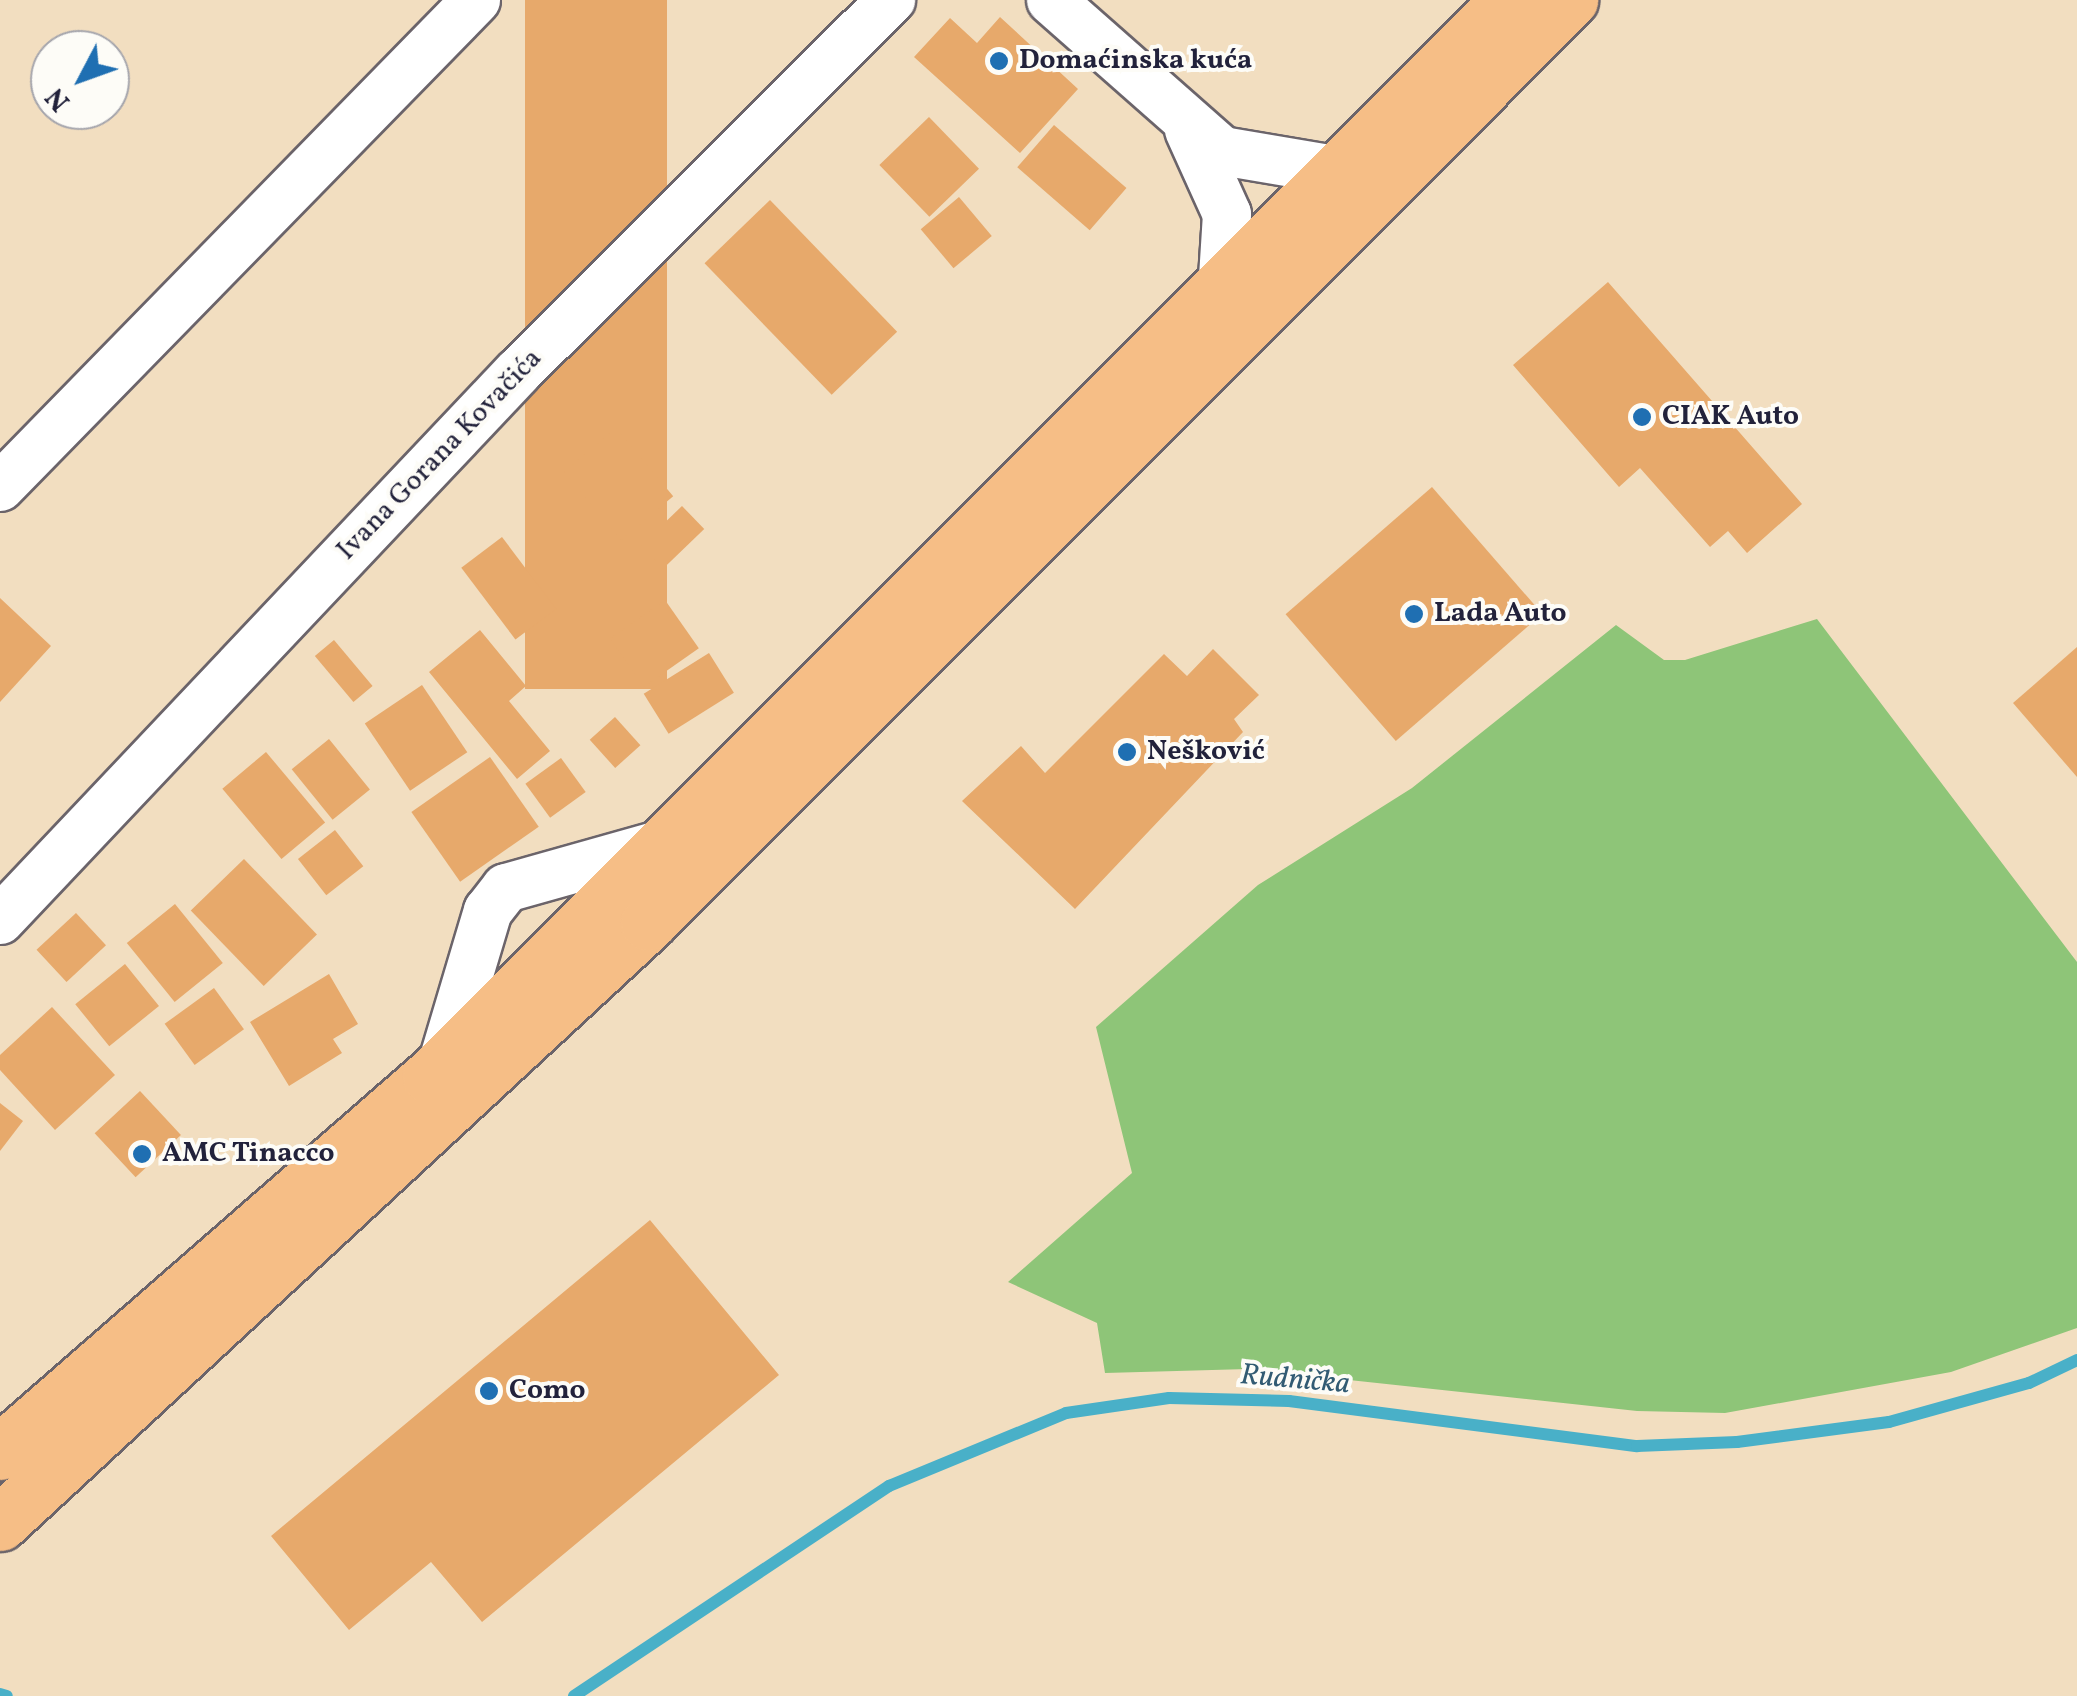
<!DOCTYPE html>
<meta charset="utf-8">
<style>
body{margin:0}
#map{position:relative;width:2077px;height:1696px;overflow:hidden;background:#f2dec0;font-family:Vollkorn,serif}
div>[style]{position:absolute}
.green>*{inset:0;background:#8ec578}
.stream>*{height:12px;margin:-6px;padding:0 6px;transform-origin:6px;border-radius:6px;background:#49b0c8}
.building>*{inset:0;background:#e7a96b;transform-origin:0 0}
.roads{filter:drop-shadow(2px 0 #6b646a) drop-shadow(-2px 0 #6b646a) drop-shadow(0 2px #6b646a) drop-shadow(0 -2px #6b646a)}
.minor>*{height:48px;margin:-24px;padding:0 24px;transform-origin:24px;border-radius:24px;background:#fff}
.major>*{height:55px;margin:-27.5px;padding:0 27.5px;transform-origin:27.5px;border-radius:27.5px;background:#f6be86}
.dots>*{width:28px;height:28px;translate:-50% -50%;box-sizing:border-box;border:5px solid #fdfcf7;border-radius:50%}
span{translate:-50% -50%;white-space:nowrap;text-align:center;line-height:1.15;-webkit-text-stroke:8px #fdfcf7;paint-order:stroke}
.poi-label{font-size:28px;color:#22223b;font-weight:700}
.left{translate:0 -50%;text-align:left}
.street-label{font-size:28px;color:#22223b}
.water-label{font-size:30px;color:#325b73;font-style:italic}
.north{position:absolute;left:30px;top:30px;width:100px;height:100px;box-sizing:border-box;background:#fdfcf7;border:2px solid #a5a5ac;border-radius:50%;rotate:229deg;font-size:28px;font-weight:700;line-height:40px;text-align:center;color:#22223b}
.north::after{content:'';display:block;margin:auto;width:35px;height:45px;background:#1f6fb2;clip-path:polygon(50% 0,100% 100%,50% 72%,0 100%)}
</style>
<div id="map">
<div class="green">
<i style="clip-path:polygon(1817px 619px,2077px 962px,2077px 1328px,1951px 1372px,1725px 1413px,1637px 1411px,1248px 1369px,1105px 1373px,1097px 1323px,1008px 1282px,1132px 1173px,1096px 1027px,1258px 885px,1412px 788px,1616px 625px,1664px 660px,1685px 660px)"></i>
</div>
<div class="stream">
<i style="left:0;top:1694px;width:7px;rotate:16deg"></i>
<i style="left:574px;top:1696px;width:379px;rotate:-33.7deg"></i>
<i style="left:889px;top:1486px;width:191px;rotate:-22.4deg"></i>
<i style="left:1066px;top:1413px;width:104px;rotate:-8.3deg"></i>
<i style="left:1169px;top:1398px;width:120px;rotate:1.4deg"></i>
<i style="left:1289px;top:1401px;width:351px;rotate:7.4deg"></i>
<i style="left:1637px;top:1446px;width:100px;rotate:-2.3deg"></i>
<i style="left:1737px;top:1442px;width:153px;rotate:-7.5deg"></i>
<i style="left:1889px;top:1422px;width:145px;rotate:-15.6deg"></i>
<i style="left:2029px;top:1383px;width:53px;rotate:-25.6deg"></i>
</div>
<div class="building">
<i style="left:525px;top:0;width:142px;height:689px"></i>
<i style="clip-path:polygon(1000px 17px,1078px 89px,1020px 153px,914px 57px,950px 18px,977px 43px)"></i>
<i style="left:929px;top:117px;width:72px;height:69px;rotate:46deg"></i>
<i style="left:1054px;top:125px;width:96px;height:56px;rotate:41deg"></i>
<i style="left:959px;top:197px;width:51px;height:50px;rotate:50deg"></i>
<i style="left:770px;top:200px;width:183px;height:91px;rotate:46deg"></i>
<i style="clip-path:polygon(1608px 282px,1802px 504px,1747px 553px,1728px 531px,1710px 547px,1640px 468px,1619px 487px,1513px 365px)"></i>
<i style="left:616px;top:428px;width:89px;height:68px;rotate:50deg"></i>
<i style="left:1432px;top:487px;width:168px;height:194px;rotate:49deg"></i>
<i style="left:682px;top:506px;width:32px;height:57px;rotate:46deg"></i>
<i style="left:502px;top:537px;width:90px;height:51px;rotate:53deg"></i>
<i style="clip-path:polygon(0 598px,51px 646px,0 702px)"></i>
<i style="left:665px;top:600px;width:59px;height:67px;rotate:55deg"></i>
<i style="clip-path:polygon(480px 630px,526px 686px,509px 701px,550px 751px,517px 779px,429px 672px)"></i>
<i style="left:334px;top:640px;width:60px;height:25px;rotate:50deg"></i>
<i style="clip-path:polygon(2077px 647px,2077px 777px,2013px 703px)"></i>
<i style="clip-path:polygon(1213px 649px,1259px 695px,1234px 719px,1243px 732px,1075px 909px,962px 801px,1021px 746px,1045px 773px,1164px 654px,1187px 676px)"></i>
<i style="left:709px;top:653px;width:47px;height:77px;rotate:58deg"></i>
<i style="left:422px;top:685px;width:81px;height:69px;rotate:56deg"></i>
<i style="left:615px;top:717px;width:38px;height:34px;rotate:48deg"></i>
<i style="left:329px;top:739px;width:65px;height:48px;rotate:51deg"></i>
<i style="left:266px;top:752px;width:92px;height:57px;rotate:50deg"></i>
<i style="left:490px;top:757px;width:85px;height:96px;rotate:55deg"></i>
<i style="left:561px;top:758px;width:42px;height:44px;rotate:54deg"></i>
<i style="left:335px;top:830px;width:46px;height:47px;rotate:52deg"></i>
<i style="left:244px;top:859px;width:105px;height:74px;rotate:46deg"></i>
<i style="left:175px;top:904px;width:76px;height:62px;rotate:51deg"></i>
<i style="left:76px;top:913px;width:44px;height:54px;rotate:47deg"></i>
<i style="left:125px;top:964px;width:54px;height:64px;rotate:51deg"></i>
<i style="clip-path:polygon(329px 974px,358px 1024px,333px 1039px,342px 1053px,289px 1086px,250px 1022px)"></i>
<i style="left:214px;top:988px;width:51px;height:61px;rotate:54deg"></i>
<i style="clip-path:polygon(52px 1007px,115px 1075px,55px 1130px,0 1070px,0 1055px)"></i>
<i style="left:140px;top:1091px;width:60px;height:62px;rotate:47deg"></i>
<i style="clip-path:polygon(0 1103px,23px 1121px,0 1151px)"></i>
<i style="clip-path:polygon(650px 1220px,779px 1375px,482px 1622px,431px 1562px,349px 1630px,271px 1536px)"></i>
</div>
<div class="roads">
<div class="minor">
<i style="left:1051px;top:0;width:228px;rotate:41.4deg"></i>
<i style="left:1222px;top:151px;width:120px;rotate:9.6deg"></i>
<i style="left:1189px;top:130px;width:92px;rotate:65.7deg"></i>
<i style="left:1227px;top:214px;width:80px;rotate:93.6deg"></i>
<i style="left:0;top:487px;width:681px;rotate:-45.65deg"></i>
<i style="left:0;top:920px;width:754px;rotate:-46.61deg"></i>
<i style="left:518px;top:372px;width:527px;rotate:-44.92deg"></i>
<i style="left:442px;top:1065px;width:161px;rotate:-73.4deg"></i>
<i style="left:488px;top:911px;width:29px;rotate:-52deg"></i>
<i style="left:506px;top:888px;width:163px;rotate:-15.7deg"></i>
</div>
<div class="major">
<i style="left:0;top:1452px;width:571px;rotate:-41.09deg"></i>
<i style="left:430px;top:1077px;width:1524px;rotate:-44.97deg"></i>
<i style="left:0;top:1523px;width:883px;rotate:-42.8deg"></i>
<i style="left:648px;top:923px;width:1305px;rotate:-45.03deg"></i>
</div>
</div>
<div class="dots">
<i style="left:999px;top:61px;background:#1f6fb2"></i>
<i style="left:1642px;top:417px;background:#1f6fb2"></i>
<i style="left:1414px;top:614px;background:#1f6fb2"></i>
<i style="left:1127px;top:752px;background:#1f6fb2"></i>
<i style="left:142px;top:1154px;background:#1f6fb2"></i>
<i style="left:489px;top:1391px;background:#1f6fb2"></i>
</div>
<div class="poi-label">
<span class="left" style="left:1019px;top:61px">Domaćinska kuća</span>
<span class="left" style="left:1662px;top:417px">CIAK Auto</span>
<span class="left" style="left:1434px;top:614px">Lada Auto</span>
<span class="left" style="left:1147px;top:752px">Nešković</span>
<span class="left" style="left:162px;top:1154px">AMC Tinacco</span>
<span class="left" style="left:509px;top:1391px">Como</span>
</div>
<div class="street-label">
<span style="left:440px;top:455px;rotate:-46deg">Ivana Gorana Kovačića</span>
</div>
<div class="water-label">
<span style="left:1295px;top:1380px;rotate:5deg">Rudnička</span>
</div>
<div class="north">N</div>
</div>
